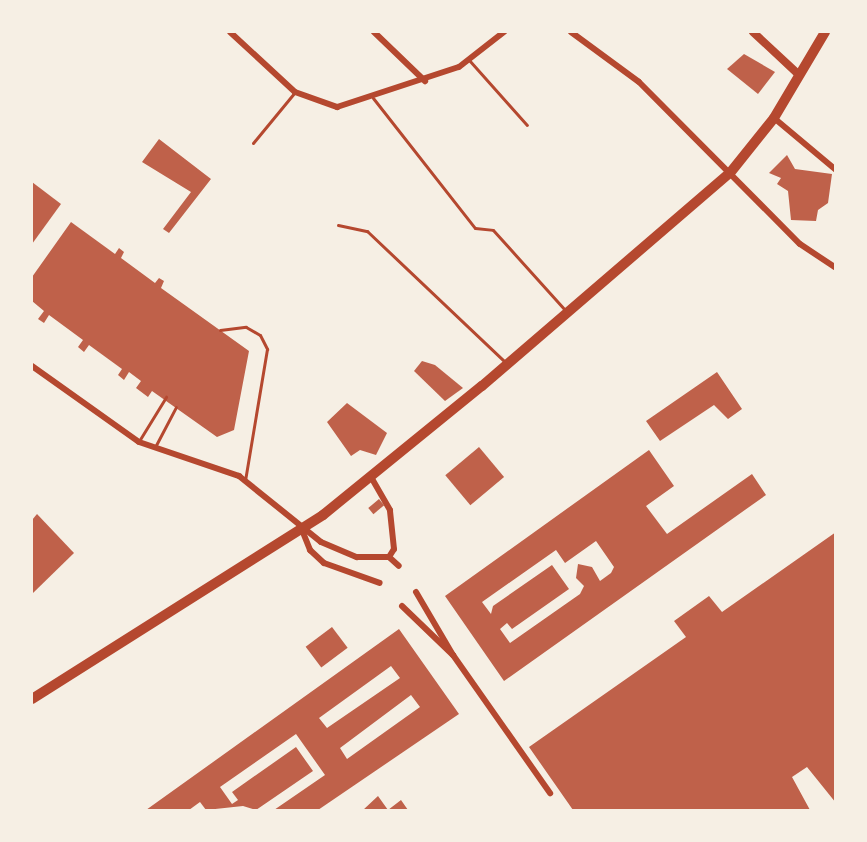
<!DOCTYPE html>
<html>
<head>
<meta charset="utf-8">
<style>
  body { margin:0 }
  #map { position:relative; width:867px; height:842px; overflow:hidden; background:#f6efe4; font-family:"DM Sans",sans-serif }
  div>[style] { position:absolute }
  .building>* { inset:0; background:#bf614a; transform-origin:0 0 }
  .service>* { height:3px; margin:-1.5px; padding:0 1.5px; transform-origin:1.5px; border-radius:1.5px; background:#b5482f }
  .minor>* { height:6px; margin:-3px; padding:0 3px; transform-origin:3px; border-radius:3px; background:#b5482f }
  .tertiary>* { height:8px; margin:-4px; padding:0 4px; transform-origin:4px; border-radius:4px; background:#b5482f }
  .primary>* { height:10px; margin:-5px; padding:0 5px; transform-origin:5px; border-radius:5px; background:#b5482f }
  span { translate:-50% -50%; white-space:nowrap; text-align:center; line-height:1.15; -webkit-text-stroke:6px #f6efe4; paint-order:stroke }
  .frame { position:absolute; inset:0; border:33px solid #f6efe4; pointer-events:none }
</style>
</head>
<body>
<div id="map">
  <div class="building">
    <div style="clip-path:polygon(744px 54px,775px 72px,758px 94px,727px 69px)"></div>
    <div style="clip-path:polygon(159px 139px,211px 179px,169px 233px,163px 229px,191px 192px,142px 162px)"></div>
    <div style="clip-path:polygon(787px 155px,795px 169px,832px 174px,828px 203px,818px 210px,816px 221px,791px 220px,788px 191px,777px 184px,781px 178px,769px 173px)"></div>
    <div style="clip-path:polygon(32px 182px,61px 204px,32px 244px)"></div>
    <div style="clip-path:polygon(71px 222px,115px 254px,119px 248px,124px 252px,121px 258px,155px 283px,159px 278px,164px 281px,161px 288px,249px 351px,234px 430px,217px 437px,152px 391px,148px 397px,136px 388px,141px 381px,129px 372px,124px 380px,118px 375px,122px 369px,89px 345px,84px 352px,78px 347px,83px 340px,49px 315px,44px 323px,38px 319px,44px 311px,32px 301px,32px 277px)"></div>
    <div style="clip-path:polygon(422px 361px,435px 365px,463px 388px,445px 401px,414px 371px)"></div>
    <div style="clip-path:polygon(717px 372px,742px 409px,728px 419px,714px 405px,660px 441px,646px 421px)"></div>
    <div style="clip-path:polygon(347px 403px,387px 433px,376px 455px,360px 450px,351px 456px,327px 422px)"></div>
    <div style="left:479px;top:447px;width:39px;height:44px;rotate:50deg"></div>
    <div style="clip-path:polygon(evenodd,649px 450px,674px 486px,646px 506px,667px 534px,752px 474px,766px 495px,504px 681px,445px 596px,649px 450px,596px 541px,614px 567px,611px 573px,600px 581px,592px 567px,578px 564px,576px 578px,584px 586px,580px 594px,510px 643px,500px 629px,507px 623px,512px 629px,569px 589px,552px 565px,493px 606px,491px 614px,482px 602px,556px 550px,565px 563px,596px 541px)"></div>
    <div style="left:379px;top:499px;width:8px;height:14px;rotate:50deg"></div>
    <div style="clip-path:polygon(37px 514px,74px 553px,32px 594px,32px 520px)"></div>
    <div style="clip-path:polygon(836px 532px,836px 803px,807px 767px,792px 777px,810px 810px,573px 810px,529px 747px,686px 637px,674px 621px,709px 596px,722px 612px)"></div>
    <div style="left:332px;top:627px;width:26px;height:33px;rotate:53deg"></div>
    <div style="clip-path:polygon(evenodd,399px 629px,459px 714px,318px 810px,274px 810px,325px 775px,296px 734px,220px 787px,232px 804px,238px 800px,232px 792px,296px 747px,313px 771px,256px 810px,243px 806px,206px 810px,200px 802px,189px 810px,146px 810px,399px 629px,391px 666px,400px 678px,327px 728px,319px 718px,391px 666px,399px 629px,411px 695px,420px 707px,347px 759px,340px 748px,411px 695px)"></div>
    <div style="clip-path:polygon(378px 796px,388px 810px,401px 800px,408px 810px,363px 810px)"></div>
  </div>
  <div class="service">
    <div style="left:469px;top:60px;width:87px;rotate:48.3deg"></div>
    <div style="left:373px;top:98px;width:165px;rotate:51.9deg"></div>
    <div style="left:475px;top:228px;width:18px;rotate:6deg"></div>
    <div style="left:493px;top:230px;width:108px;rotate:48deg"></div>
    <div style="left:253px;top:143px;width:66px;rotate:-50.5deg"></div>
    <div style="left:338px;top:225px;width:30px;rotate:12deg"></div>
    <div style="left:367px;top:231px;width:192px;rotate:43.5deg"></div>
    <div style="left:220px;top:330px;width:26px;rotate:-7deg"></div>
    <div style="left:246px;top:327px;width:16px;rotate:30deg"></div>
    <div style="left:260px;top:335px;width:16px;rotate:63deg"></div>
    <div style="left:267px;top:349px;width:133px;rotate:99.5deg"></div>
    <div style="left:139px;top:441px;width:52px;rotate:-58.5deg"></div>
    <div style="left:155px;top:447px;width:45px;rotate:-62.3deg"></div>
  </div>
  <div class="minor">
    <div style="left:230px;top:32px;width:88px;rotate:42.7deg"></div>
    <div style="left:295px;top:92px;width:45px;rotate:19.7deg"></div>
    <div style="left:337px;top:107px;width:128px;rotate:-18.2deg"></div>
    <div style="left:459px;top:67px;width:57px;rotate:-37.9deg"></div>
    <div style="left:374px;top:32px;width:71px;rotate:43.9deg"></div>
    <div style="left:571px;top:32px;width:84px;rotate:36.3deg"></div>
    <div style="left:639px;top:82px;width:228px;rotate:45.2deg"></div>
    <div style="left:800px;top:244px;width:43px;rotate:33.7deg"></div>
    <div style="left:774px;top:118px;width:81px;rotate:40deg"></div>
    <div style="left:32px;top:366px;width:131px;rotate:35.4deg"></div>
    <div style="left:139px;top:442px;width:106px;rotate:18.8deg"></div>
    <div style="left:239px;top:476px;width:105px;rotate:38.8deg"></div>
    <div style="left:321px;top:542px;width:39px;rotate:23deg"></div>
    <div style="left:357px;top:557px;width:32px"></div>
    <div style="left:389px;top:557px;width:9px;rotate:-58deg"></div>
    <div style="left:394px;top:549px;width:39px;rotate:-96deg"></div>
    <div style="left:390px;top:510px;width:38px;rotate:-120deg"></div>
    <div style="left:302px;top:530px;width:22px;rotate:68deg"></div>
    <div style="left:310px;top:550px;width:19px;rotate:43deg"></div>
    <div style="left:324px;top:563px;width:59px;rotate:19.7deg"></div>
    <div style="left:389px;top:557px;width:13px;rotate:42deg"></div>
    <div style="left:416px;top:592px;width:73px;rotate:59.6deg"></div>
    <div style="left:453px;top:655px;width:169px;rotate:54.9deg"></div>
    <div style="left:402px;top:606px;width:71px;rotate:43.9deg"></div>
  </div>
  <div class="tertiary">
    <div style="left:753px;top:32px;width:62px;rotate:43deg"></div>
  </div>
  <div class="primary">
    <div style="left:32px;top:699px;width:344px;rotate:-32.3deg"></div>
    <div style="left:323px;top:515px;width:205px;rotate:-39.1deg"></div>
    <div style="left:482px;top:386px;width:327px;rotate:-40.7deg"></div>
    <div style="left:730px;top:173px;width:70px;rotate:-51.3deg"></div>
    <div style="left:774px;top:118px;width:100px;rotate:-59.3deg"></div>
  </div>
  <div class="frame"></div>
</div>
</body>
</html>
